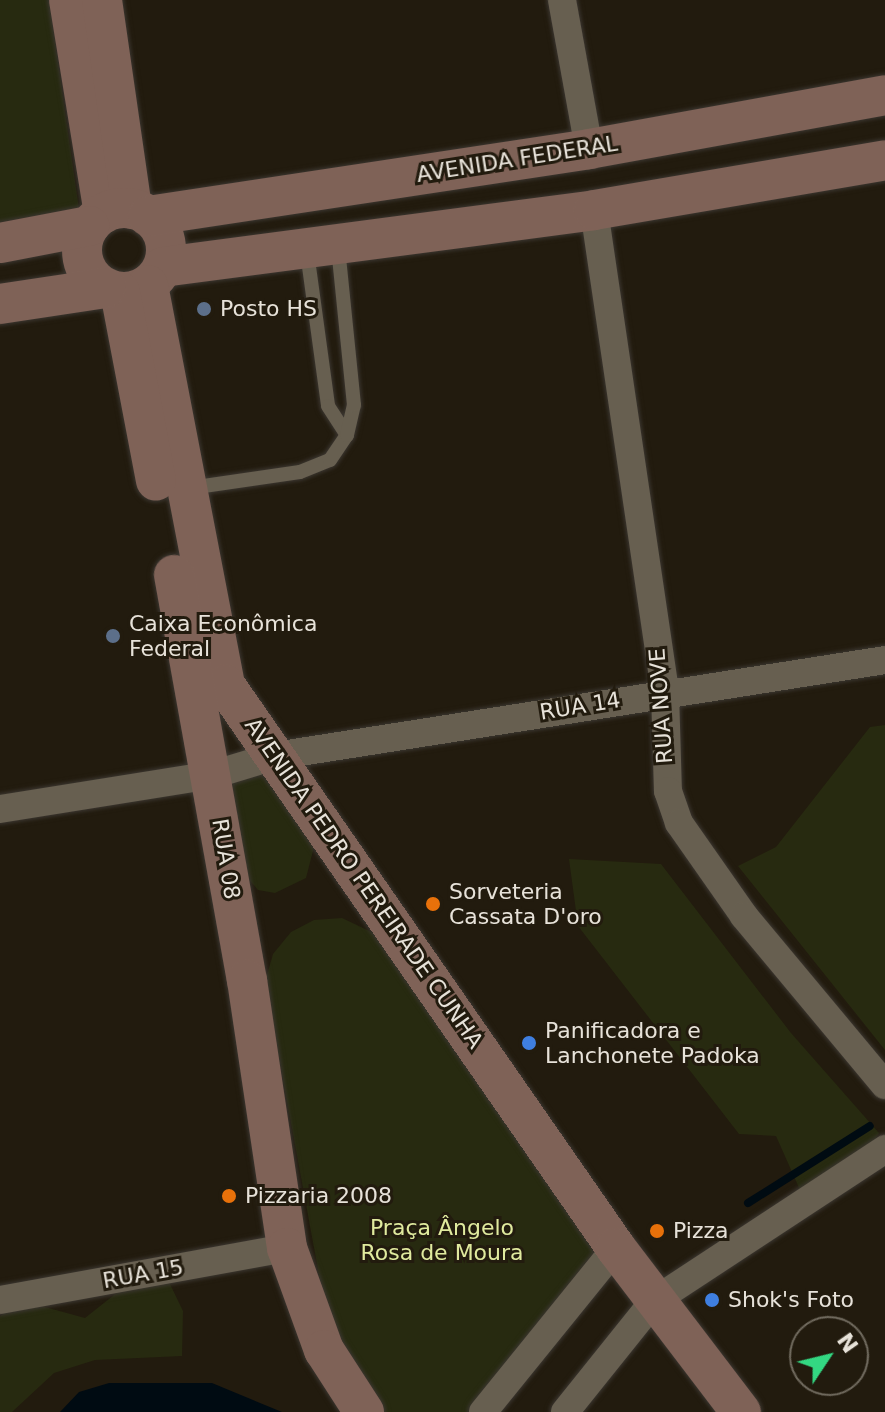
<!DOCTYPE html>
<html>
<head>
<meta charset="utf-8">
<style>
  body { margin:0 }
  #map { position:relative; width:885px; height:1412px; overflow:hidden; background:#221b0e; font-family:"DejaVu Sans",sans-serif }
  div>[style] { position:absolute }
  .green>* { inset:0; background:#272a10 }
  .water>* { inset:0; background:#000b12 }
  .stream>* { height:8px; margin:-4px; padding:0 4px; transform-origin:4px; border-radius:4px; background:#000b12 }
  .roads { filter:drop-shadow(0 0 2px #3b3630) drop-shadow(0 0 2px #3b3630) }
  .lane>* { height:14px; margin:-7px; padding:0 7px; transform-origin:7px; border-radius:7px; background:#675f50 }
  .street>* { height:28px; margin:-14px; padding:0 14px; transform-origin:14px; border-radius:14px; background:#675f50 }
  .secondary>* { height:40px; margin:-20px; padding:0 20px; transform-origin:20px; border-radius:20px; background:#7f6257 }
  .secondary>.ring { margin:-20px; padding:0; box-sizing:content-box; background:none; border:40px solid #7f6257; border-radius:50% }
  .dots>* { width:22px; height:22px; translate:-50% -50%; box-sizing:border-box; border:4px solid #221b0e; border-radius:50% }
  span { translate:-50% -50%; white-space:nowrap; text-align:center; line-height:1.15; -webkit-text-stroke:6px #221b0e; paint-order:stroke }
  .street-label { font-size:22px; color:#e7e2d9 }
  .poi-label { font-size:22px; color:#e7e2d9 }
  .left { translate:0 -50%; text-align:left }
  .park-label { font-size:22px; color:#e0ea9e }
  .north { position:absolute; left:789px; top:1316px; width:80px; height:80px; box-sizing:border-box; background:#221b0e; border:2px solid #716b5f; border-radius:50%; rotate:55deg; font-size:22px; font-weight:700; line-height:32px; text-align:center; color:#e7e2d9 }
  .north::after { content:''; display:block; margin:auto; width:28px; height:36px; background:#33d882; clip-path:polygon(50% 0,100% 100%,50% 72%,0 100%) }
</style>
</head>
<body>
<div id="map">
  <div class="green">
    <div style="clip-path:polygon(0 0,49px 0,79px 209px,0 222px)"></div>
    <div style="clip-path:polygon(885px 725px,885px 1050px,738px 866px,776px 847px,870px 727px)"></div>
    <div style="clip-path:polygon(265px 771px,315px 843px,306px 878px,275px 893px,258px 890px,242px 872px,227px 785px)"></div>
    <div style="clip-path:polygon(569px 859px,661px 864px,791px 1033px,879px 1133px,871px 1147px,800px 1190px,776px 1136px,739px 1134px,578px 926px)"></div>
    <div style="clip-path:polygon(342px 918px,386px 939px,601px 1243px,469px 1412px,382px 1412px,327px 1318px,265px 982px,273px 954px,291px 932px,314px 920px)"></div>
    <div style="clip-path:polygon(146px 1284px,170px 1284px,183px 1311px,182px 1356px,95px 1360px,54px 1373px,12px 1412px,0 1412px,0 1316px,23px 1301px,85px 1318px,119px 1291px)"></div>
  </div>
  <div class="water">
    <div style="clip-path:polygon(109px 1383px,212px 1383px,282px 1412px,60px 1412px,79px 1392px)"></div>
  </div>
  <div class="stream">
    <div style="left:748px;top:1203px;width:144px;rotate:-32.3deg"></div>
  </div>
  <div class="roads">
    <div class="lane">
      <div style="left:307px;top:252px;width:155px;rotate:82.2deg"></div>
      <div style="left:328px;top:406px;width:35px;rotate:57deg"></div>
      <div style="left:190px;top:488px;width:111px;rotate:-8.3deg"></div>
      <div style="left:300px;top:472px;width:32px;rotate:-22deg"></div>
      <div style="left:330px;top:460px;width:30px;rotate:-56deg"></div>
      <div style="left:347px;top:435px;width:31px;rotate:-77deg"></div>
      <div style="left:354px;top:405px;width:159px;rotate:-95.8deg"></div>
    </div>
    <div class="street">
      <div style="left:562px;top:0;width:151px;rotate:79.7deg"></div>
      <div style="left:594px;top:210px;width:487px;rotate:81.6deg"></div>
      <div style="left:665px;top:692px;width:99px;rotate:88.3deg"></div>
      <div style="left:668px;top:791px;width:34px;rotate:71deg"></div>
      <div style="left:679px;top:823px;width:113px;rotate:55deg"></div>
      <div style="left:744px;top:916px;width:220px;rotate:50.2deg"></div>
      <div style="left:0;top:809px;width:215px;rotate:-9.1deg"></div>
      <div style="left:212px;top:775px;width:66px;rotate:-16.8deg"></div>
      <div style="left:275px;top:756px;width:618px;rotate:-8.94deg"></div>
      <div style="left:0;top:1300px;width:292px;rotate:-10.3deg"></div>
      <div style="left:483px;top:1412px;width:211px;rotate:-51deg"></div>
      <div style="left:565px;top:1412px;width:142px;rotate:-51.3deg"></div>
      <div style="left:654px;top:1301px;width:277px;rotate:-33.3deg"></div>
    </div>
    <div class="secondary">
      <div style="left:69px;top:0;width:216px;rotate:80.7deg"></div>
      <div style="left:102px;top:0;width:211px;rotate:81.8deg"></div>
      <div class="ring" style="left:82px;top:208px;width:44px;height:44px"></div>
      <div style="left:148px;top:216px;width:446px;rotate:-8.6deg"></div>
      <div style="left:589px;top:149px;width:301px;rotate:-10.3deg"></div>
      <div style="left:0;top:243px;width:91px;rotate:-10.8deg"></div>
      <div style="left:163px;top:267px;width:435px;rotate:-7.5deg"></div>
      <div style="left:594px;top:210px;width:295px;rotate:-9.7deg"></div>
      <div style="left:148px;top:285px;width:407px;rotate:79.1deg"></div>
      <div style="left:225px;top:685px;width:685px;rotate:55.22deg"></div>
      <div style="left:616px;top:1248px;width:206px;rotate:52.7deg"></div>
      <div style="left:120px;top:292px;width:192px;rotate:79.2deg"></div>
      <div style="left:0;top:304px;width:107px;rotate:-8.6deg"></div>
      <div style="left:174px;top:575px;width:412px;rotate:79.8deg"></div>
      <div style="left:247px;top:980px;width:271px;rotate:81.5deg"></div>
      <div style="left:287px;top:1248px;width:109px;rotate:70.1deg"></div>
      <div style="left:324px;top:1350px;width:74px;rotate:57.2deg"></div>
    </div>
  </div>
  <div class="dots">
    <div style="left:204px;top:309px;background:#5c6f8a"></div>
    <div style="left:113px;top:636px;background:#5c6f8a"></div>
    <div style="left:433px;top:904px;background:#e8710a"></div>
    <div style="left:529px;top:1043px;background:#3f7fe0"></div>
    <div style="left:229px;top:1196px;background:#e8710a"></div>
    <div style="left:657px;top:1231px;background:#e8710a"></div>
    <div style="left:712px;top:1300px;background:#3f7fe0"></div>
  </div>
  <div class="street-label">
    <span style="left:517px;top:159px;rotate:-9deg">AVENIDA FEDERAL</span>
    <span style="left:580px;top:706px;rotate:-9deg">RUA 14</span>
    <span style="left:661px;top:706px;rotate:-94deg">RUA NOVE</span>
    <span style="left:226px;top:859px;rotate:81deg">RUA 08</span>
    <span style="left:364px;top:883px;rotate:55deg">AVENIDA PEDRO PEREIRADE CUNHA</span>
    <span style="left:143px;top:1274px;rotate:-10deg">RUA 15</span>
  </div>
  <div class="poi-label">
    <span class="left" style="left:220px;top:309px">Posto HS</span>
    <span class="left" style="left:129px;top:636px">Caixa Econômica<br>Federal</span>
    <span class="left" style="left:449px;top:904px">Sorveteria<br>Cassata D'oro</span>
    <span class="left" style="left:545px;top:1043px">Panificadora e<br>Lanchonete Padoka</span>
    <span class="left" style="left:245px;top:1196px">Pizzaria 2008</span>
    <span class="left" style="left:673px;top:1231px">Pizza</span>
    <span class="left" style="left:728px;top:1300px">Shok's Foto</span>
  </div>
  <div class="park-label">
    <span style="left:442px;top:1240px">Praça Ângelo<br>Rosa de Moura</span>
  </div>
  <div class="north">N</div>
</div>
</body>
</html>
